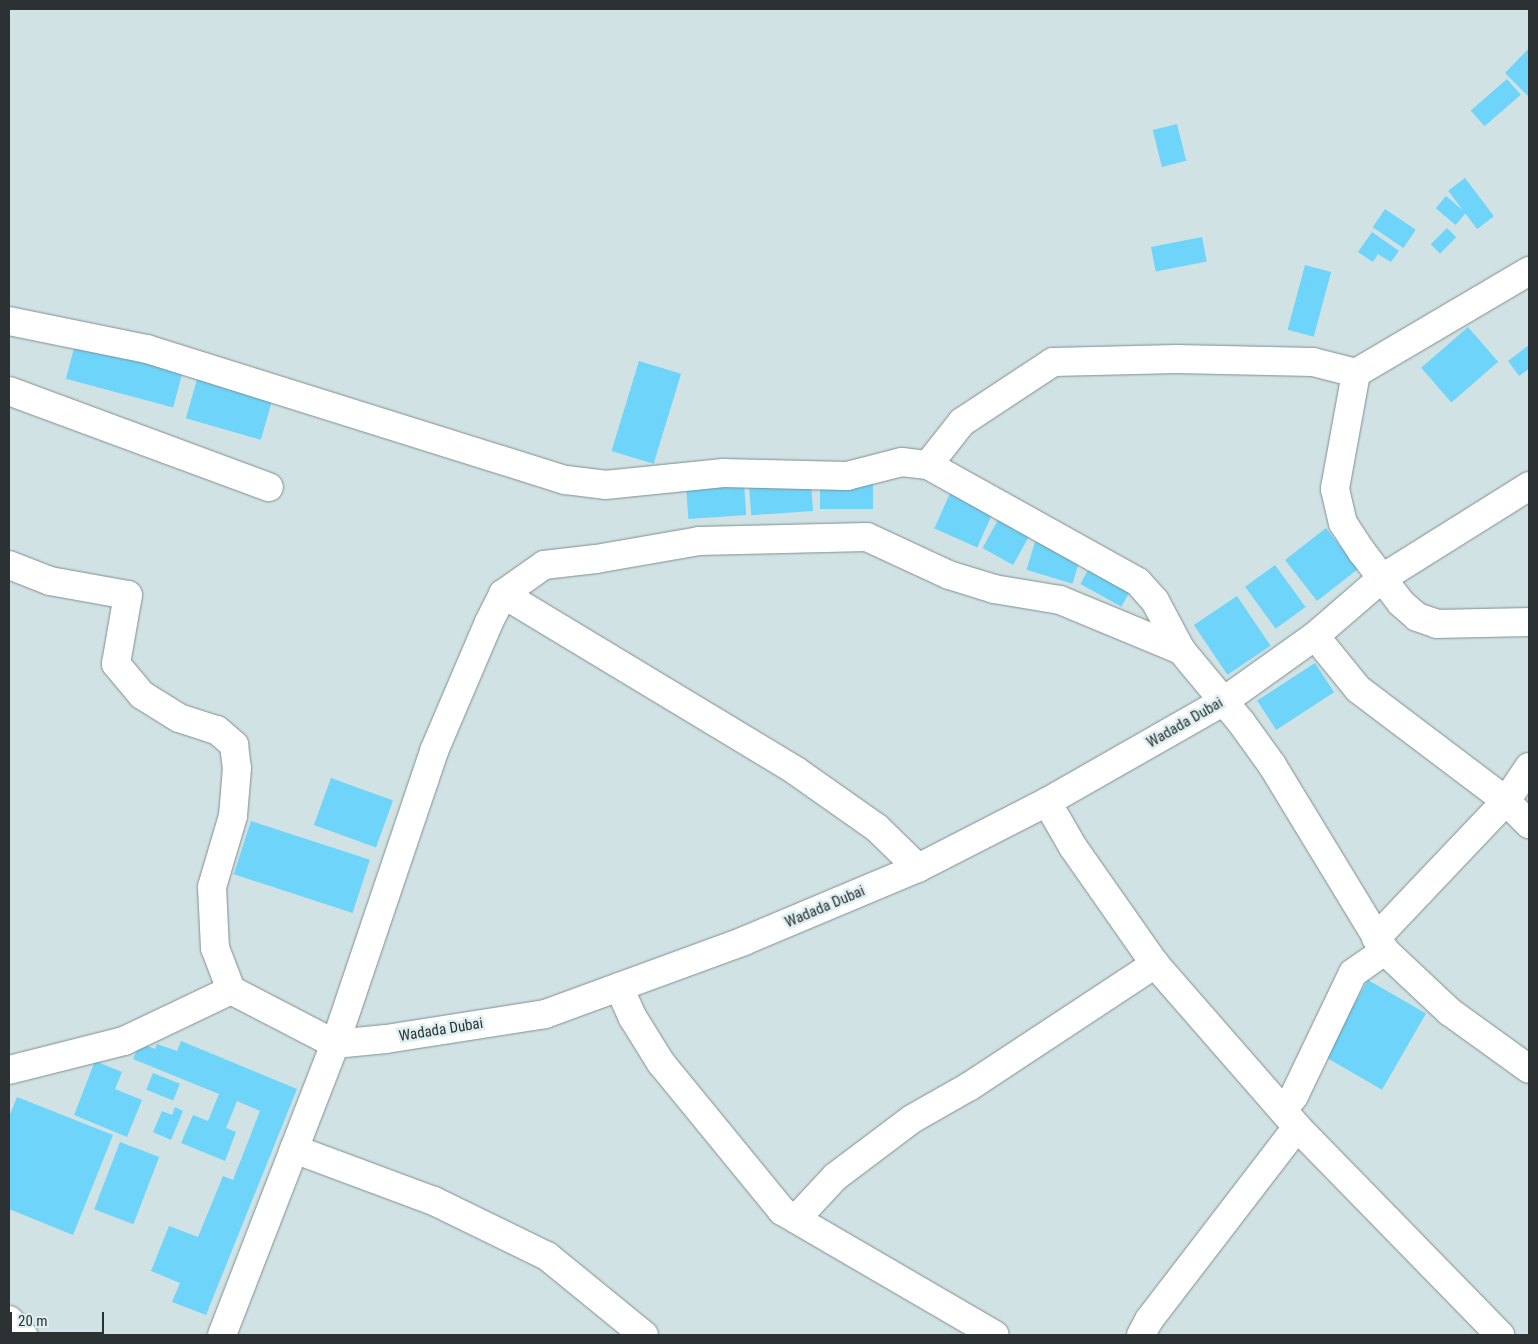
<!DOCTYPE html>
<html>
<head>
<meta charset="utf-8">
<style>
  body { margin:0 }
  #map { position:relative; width:1538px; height:1344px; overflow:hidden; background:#d1e2e4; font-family:"Roboto Condensed",sans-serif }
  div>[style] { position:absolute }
  .building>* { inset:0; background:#6ed4f9; transform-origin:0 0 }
  .roads { filter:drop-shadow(0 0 1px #7f8f91) drop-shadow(0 0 1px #7f8f91) }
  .minor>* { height:28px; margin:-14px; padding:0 14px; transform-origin:14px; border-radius:14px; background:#fff }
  span { translate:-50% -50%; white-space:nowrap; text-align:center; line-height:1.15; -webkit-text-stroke:5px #deeff1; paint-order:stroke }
  .street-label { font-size:15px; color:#2c3233 }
  .frame { position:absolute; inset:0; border:10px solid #2c3233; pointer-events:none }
  .scale { position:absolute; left:10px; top:1312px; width:94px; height:22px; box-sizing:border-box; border:2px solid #2c3233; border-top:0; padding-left:6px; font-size:15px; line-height:18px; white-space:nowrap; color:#2c3233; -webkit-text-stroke:4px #deeff1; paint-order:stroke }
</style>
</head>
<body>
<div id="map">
  <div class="building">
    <div style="clip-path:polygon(1529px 48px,1529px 97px,1505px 73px)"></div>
    <div style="left:1507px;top:79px;width:21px;height:48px;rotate:49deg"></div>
    <div style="left:1177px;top:124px;width:38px;height:25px;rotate:76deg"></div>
    <div style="left:1465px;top:178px;width:48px;height:21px;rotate:53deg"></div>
    <div style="left:1446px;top:196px;width:26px;height:16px;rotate:40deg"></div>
    <div style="left:1385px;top:209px;width:37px;height:22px;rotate:34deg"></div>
    <div style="left:1447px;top:228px;width:13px;height:23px;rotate:45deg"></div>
    <div style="clip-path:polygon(1372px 232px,1399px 251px,1391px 262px,1378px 254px,1373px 262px,1358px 252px)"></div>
    <div style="left:1202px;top:237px;width:25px;height:52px;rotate:79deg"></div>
    <div style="left:1305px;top:265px;width:27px;height:67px;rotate:15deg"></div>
    <div style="left:1468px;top:327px;width:46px;height:62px;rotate:49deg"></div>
    <div style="left:76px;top:341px;width:111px;height:39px;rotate:15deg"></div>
    <div style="clip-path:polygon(1529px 345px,1529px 369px,1519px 376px,1508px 361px)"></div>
    <div style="left:639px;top:361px;width:44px;height:94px;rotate:17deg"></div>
    <div style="left:198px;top:376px;width:78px;height:44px;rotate:16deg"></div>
    <div style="left:811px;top:482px;width:29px;height:62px;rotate:86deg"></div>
    <div style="left:744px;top:483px;width:32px;height:58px;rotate:86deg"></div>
    <div style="left:873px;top:483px;width:26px;height:53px;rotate:90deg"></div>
    <div style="left:951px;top:491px;width:47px;height:41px;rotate:24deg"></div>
    <div style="left:998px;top:520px;width:35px;height:32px;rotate:29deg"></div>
    <div style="left:1326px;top:528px;width:52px;height:52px;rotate:52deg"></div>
    <div style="left:1035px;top:542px;width:48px;height:29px;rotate:17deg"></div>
    <div style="left:1092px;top:563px;width:47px;height:24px;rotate:29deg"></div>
    <div style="left:1275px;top:565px;width:52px;height:37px;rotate:54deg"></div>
    <div style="left:1237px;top:596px;width:60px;height:52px;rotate:56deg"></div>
    <div style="left:1315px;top:663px;width:35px;height:69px;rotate:57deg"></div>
    <div style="left:331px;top:778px;width:66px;height:50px;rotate:20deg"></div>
    <div style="left:251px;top:821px;width:125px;height:56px;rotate:18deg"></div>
    <div style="left:1368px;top:980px;width:67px;height:88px;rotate:30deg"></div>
    <div style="clip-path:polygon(181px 1041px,297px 1089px,206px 1315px,172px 1302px,180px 1283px,151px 1271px,169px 1226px,198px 1237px,223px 1176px,233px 1180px,260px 1111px,237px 1101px,226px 1128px,236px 1132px,225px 1161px,181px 1143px,193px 1115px,208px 1121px,219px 1094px,133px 1059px,140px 1043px,155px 1049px,157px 1044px,177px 1051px)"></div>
    <div style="clip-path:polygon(95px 1061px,122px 1072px,115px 1089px,142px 1100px,127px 1137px,74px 1115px)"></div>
    <div style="left:153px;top:1073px;width:29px;height:18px;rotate:22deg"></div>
    <div style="clip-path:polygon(17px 1097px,113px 1135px,73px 1235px,9px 1209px,9px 1117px)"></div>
    <div style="clip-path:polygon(175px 1107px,183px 1111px,171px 1140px,153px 1132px,162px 1111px,172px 1115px)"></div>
    <div style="left:120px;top:1142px;width:42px;height:72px;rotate:21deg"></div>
  </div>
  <div class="roads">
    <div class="minor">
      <div style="left:9px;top:321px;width:141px;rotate:11.5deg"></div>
      <div style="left:147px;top:349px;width:439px;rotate:17.4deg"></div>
      <div style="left:566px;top:480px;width:39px;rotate:7deg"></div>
      <div style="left:605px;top:485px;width:119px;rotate:-5.8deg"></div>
      <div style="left:723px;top:473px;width:124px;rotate:1.4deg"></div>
      <div style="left:847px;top:476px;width:57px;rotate:-14.3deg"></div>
      <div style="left:902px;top:462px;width:26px;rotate:7deg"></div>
      <div style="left:928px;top:465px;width:240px;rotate:29.1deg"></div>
      <div style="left:1138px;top:582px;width:25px;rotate:48deg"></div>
      <div style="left:1155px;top:601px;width:55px;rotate:62deg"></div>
      <div style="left:1181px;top:650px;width:94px;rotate:50.2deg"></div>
      <div style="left:1241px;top:722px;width:53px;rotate:54.2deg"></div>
      <div style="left:1272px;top:765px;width:218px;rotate:58.7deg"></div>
      <div style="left:1385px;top:951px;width:89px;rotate:43.2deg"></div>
      <div style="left:1450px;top:1012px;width:97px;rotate:35.8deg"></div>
      <div style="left:1356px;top:373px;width:118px;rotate:100.3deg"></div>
      <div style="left:1335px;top:489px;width:35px;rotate:77deg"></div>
      <div style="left:1343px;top:523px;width:35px;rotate:57deg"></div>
      <div style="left:1362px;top:552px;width:64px;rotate:52.6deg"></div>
      <div style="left:1401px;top:603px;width:21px;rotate:41deg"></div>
      <div style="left:1417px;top:617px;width:21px;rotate:19deg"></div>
      <div style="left:1437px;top:624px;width:92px;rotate:-1.2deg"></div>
      <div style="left:9px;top:391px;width:277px;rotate:20.3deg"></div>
      <div style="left:928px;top:465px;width:55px;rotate:-51.7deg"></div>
      <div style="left:962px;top:422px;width:109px;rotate:-33.4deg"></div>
      <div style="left:1053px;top:362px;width:124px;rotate:-1.4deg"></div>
      <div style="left:1177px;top:359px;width:136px;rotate:1.3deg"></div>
      <div style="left:1313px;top:362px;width:44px;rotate:14.3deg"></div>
      <div style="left:1356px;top:373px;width:201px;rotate:-30.5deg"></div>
      <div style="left:9px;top:565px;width:44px;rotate:21.3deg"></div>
      <div style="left:50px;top:581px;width:79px;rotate:10.2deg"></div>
      <div style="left:128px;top:595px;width:70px;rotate:99.9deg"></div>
      <div style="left:116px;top:664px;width:40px;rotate:50deg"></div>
      <div style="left:142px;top:695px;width:44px;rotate:31.9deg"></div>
      <div style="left:179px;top:718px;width:40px;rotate:18deg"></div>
      <div style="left:217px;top:730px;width:23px;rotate:41deg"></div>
      <div style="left:234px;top:745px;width:23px;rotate:83deg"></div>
      <div style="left:237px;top:768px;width:48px;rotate:94.8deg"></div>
      <div style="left:233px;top:816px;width:74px;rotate:106.5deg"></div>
      <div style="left:212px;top:887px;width:61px;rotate:87.2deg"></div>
      <div style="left:215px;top:948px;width:45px;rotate:69.1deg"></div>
      <div style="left:503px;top:594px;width:342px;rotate:31.1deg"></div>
      <div style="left:796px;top:771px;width:99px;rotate:35.1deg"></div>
      <div style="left:877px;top:828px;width:57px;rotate:44.3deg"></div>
      <div style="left:1315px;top:636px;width:68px;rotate:50.9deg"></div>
      <div style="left:1358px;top:689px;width:186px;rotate:37.1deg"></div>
      <div style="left:1506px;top:801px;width:33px;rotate:45deg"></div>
      <div style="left:1047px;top:802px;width:52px;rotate:60deg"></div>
      <div style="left:1073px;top:847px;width:143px;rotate:55deg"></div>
      <div style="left:1155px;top:964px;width:216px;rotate:48.9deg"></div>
      <div style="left:1297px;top:1127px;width:291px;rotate:45.7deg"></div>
      <div style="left:1376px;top:938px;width:189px;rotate:-46.5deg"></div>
      <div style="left:1506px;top:801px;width:41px;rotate:-55.9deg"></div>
      <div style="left:619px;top:987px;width:34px;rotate:66deg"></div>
      <div style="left:633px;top:1018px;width:53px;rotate:58.1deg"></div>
      <div style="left:661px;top:1063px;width:191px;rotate:50.7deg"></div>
      <div style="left:782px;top:1211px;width:246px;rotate:30.2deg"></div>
      <div style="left:9px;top:1070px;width:119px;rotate:-14.2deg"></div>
      <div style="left:124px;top:1041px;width:119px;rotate:-25.5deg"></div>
      <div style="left:231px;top:990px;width:117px;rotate:27.4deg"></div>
      <div style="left:335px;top:1044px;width:309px;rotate:-71.3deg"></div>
      <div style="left:434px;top:751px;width:140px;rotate:-66.9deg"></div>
      <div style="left:489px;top:622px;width:31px;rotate:-63deg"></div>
      <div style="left:503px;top:594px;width:50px;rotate:-35.3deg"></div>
      <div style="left:544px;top:565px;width:52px;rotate:-6.6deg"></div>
      <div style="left:596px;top:559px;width:105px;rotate:-9.9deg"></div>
      <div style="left:699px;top:541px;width:168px;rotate:-1.4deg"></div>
      <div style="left:867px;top:537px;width:90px;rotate:24.9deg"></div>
      <div style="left:949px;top:575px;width:47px;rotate:17.3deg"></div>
      <div style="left:994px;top:589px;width:67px;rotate:9.5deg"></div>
      <div style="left:1060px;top:600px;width:131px;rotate:22.5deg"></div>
      <div style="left:1283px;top:1110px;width:18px;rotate:-52deg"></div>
      <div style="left:1294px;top:1096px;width:136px;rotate:-64.4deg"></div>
      <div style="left:1353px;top:973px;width:39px;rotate:-35deg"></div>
      <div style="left:294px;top:1149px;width:149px;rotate:20.4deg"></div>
      <div style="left:434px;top:1201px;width:126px;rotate:26deg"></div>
      <div style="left:547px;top:1256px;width:125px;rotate:39.2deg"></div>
      <div style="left:796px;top:1219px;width:57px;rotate:-47.1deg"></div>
      <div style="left:835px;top:1177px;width:96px;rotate:-37deg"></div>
      <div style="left:912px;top:1119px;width:67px;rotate:-29.6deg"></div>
      <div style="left:970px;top:1086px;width:222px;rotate:-33.4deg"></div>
      <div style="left:9px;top:1320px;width:21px;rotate:47deg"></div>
      <div style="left:222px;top:1335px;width:312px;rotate:-68.8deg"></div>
      <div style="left:335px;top:1044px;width:51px;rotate:-5.6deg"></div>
      <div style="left:386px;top:1039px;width:161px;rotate:-8.9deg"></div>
      <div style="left:545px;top:1014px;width:212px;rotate:-20.1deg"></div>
      <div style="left:744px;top:941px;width:189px;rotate:-22.8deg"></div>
      <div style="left:918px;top:868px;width:145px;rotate:-27.1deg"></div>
      <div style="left:1047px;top:802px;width:204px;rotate:-29.7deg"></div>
      <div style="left:1224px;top:701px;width:112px;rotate:-35.5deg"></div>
      <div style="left:1315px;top:636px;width:87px;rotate:-40.8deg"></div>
      <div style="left:1381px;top:579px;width:175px;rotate:-32.1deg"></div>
      <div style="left:1141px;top:1335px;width:17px;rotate:-62deg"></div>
      <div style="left:1149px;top:1320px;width:243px;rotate:-52.5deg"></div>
    </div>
  </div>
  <div class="street-label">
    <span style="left:1185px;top:723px;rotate:-30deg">Wadada Dubai</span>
    <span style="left:825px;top:907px;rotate:-23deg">Wadada Dubai</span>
    <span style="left:441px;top:1030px;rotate:-9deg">Wadada Dubai</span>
  </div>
  <div class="frame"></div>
  <div class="scale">20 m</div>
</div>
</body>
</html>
